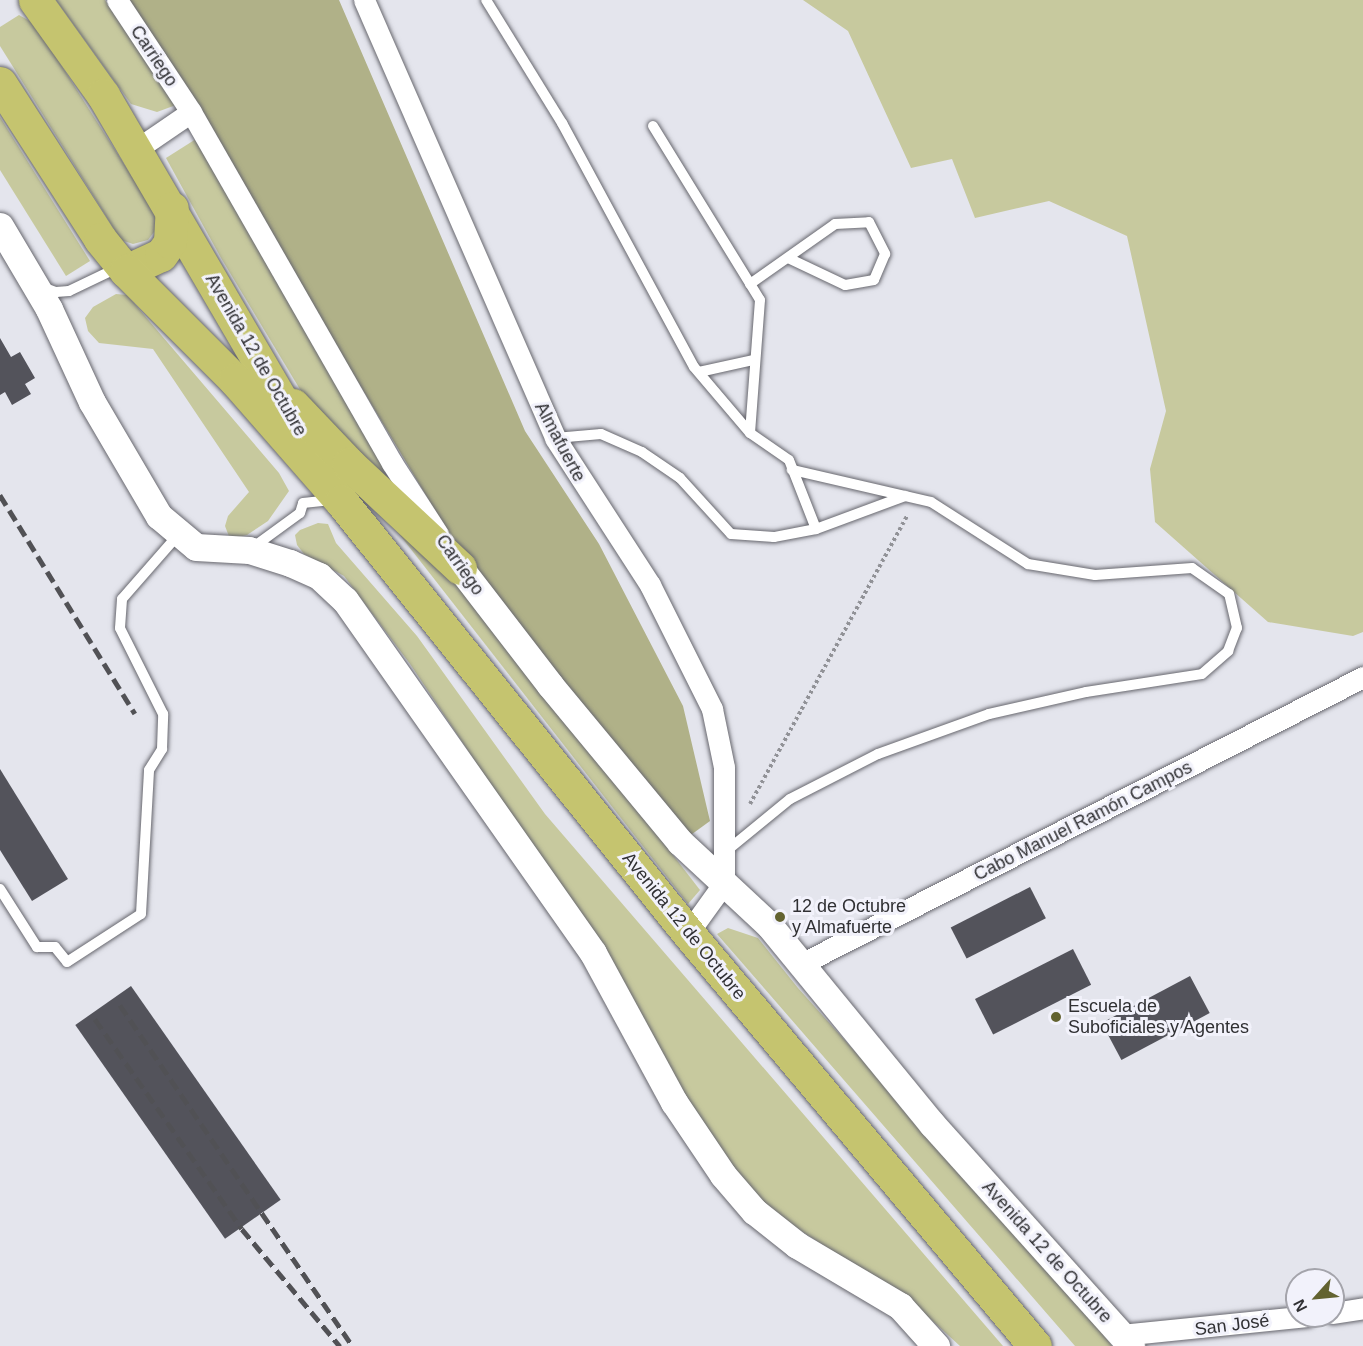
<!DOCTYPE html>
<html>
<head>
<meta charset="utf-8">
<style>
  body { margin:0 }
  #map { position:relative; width:1363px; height:1346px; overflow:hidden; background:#e4e5ed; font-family:Arial,sans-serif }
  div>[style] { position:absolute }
  .green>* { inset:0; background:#c7c99e }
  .forest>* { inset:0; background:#b0b188 }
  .building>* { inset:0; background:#53535b; transform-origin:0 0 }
  .path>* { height:4px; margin-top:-2px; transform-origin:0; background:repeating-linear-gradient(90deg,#919297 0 3px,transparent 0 6px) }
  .roads { filter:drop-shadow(0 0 2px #67676e) drop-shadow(0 0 2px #67676e) }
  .service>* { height:10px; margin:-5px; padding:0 5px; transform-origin:5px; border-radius:5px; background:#fff }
  .minor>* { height:21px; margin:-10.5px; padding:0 10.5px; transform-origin:10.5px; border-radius:10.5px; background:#fff }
  .tertiary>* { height:27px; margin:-13.5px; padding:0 13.5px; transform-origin:13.5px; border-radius:13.5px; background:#fff }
  .primary>* { height:33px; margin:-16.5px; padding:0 16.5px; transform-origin:16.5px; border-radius:16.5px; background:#c5c46f }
  .rail>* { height:4.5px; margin-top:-2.25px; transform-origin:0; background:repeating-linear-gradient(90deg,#515155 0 12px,transparent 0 18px) }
  .dots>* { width:16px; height:16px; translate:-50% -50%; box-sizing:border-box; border:3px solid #f2f2fb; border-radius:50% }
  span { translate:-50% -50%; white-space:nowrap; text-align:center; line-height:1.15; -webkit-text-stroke:6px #f2f2fb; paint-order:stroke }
  .street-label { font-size:18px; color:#303033 }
  .poi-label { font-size:18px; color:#303033 }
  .left { translate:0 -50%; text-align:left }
  .north { position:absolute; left:1285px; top:1268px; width:60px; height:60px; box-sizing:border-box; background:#f2f2fb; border:2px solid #a4a4ab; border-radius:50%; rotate:243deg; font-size:16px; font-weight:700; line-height:24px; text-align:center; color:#303033 }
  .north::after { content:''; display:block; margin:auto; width:21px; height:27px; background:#636330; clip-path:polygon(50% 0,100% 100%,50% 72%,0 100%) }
</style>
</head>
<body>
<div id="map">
  <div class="green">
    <div style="clip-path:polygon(56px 0,105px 0,176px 105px,157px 112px,131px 104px)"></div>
    <div style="clip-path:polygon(803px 0,1363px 0,1363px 632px,1353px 636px,1268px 622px,1155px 522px,1150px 469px,1166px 411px,1127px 236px,1049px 201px,975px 218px,952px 159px,911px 168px,848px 31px)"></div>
    <div style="clip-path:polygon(19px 15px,35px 24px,155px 213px,157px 228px,148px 240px,133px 244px,121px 240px,0 46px,0 27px)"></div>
    <div style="clip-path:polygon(0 117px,90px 261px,66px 276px,0 170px)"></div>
    <div style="clip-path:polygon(196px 139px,417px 518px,313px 411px,221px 258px,166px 158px)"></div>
    <div style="clip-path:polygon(116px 294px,127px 295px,279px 473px,289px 491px,268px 521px,247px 535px,230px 539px,225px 526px,228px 516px,249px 492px,153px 349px,99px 343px,88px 331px,85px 318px,93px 307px)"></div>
    <div style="clip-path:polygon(318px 523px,328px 524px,336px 543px,417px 636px,545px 814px,1003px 1346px,960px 1346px,914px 1304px,775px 1214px,739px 1183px,692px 1118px,550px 873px,410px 664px,344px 576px,304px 554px,297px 545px,295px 535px,300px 530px)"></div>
    <div style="clip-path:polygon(392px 525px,458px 577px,700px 890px,688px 904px)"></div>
    <div style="clip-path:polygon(728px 928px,758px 938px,798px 988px,1073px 1295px,1112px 1346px,1075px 1346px,717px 934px)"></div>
  </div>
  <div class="forest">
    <div style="clip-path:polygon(129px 0,339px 0,525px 431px,599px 544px,683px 706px,710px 821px,688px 837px,460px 552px)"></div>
  </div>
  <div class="building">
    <div style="clip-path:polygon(0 338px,11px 357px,20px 352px,35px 378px,25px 384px,31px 394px,12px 405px,5px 392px,0 395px)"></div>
    <div style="clip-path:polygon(0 769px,68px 879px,32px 901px,0 850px)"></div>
    <div style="left:1030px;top:887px;width:35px;height:89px;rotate:63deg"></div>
    <div style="left:1073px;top:949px;width:40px;height:110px;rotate:63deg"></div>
    <div style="left:1190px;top:976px;width:42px;height:100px;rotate:62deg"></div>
    <div style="left:131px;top:986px;width:261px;height:68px;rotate:55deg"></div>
  </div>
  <div class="path">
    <div style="left:750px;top:804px;width:328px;rotate:-61.4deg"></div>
  </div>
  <div class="roads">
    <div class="service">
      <div style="left:486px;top:0;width:145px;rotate:58.3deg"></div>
      <div style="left:562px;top:123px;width:277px;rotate:61.6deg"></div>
      <div style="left:694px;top:367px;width:87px;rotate:49.7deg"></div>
      <div style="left:750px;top:433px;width:47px;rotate:34.7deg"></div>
      <div style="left:789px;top:460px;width:74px;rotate:68.6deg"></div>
      <div style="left:816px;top:529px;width:43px;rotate:169.2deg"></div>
      <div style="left:774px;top:537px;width:43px;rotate:-176deg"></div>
      <div style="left:731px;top:534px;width:76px;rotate:-132.3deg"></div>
      <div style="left:680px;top:478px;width:46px;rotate:-145.6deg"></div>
      <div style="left:642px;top:452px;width:45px;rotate:-156.3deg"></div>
      <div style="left:601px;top:434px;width:46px;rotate:175deg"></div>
      <div style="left:653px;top:126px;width:204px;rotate:58.4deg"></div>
      <div style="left:760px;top:300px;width:133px;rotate:94.3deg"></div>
      <div style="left:750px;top:284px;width:104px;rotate:-35.2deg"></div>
      <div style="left:835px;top:224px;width:34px;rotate:-3deg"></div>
      <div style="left:869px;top:222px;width:36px;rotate:63deg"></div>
      <div style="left:885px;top:254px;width:28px;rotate:113deg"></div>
      <div style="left:874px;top:280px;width:29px;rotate:170deg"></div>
      <div style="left:845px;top:285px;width:63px;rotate:-154.7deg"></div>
      <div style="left:42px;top:287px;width:15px;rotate:20deg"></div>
      <div style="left:56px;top:292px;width:13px;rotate:-4deg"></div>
      <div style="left:69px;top:291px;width:55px;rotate:-25.6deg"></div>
      <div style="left:699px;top:372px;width:55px;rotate:-12.5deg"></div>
      <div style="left:816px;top:529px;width:95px;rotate:-20.3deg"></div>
      <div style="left:252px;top:548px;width:59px;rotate:-36.1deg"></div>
      <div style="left:300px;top:513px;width:10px;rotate:-73deg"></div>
      <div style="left:303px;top:503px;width:31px;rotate:-6deg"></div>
      <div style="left:724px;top:853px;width:85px;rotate:-39.3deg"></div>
      <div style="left:790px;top:799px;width:99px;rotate:-27.1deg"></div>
      <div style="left:878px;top:754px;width:118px;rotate:-19.8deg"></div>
      <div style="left:989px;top:714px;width:99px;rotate:-12.8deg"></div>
      <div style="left:1086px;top:692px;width:117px;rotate:-8.8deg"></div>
      <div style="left:1202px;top:674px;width:35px;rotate:-41deg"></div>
      <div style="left:1228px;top:651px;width:25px;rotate:-69deg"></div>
      <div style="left:1237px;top:628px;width:35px;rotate:-103deg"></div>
      <div style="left:1229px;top:594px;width:45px;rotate:-144.9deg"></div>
      <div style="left:1192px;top:568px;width:97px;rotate:175.9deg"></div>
      <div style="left:1095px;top:575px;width:68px;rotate:-170.7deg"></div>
      <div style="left:1028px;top:564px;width:115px;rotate:-147.4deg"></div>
      <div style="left:931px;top:502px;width:143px;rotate:-167deg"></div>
      <div style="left:0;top:889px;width:69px;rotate:57.5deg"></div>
      <div style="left:37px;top:947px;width:18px"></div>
      <div style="left:55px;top:947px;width:19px;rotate:51deg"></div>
      <div style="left:67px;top:962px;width:88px;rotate:-33deg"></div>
      <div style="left:141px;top:914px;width:144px;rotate:-86.8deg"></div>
      <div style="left:149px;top:770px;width:25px;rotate:-58deg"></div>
      <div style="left:162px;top:749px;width:35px;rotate:-88deg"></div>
      <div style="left:163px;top:714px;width:96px;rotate:-116.6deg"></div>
      <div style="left:120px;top:628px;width:29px;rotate:-86deg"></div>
      <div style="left:122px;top:599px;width:86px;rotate:-48.8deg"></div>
    </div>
    <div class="minor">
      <div style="left:117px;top:0;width:134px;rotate:56.5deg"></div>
      <div style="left:191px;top:112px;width:404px;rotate:60.2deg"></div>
      <div style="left:392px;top:463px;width:85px;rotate:57.1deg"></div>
      <div style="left:364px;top:0;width:478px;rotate:66.4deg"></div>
      <div style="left:555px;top:438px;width:175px;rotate:57.1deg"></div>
      <div style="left:650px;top:585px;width:139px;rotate:63.4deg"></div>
      <div style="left:712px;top:709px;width:59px;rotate:78.3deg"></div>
      <div style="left:724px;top:767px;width:116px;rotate:90deg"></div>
      <div style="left:724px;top:883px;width:62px;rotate:125.8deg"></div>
      <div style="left:137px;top:149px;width:65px;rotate:-34.4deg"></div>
      <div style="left:803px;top:963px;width:629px;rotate:-27.05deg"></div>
      <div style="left:1333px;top:1313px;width:30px;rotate:-9deg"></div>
      <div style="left:1121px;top:1335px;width:187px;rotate:-5.8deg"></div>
    </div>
    <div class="tertiary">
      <div style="left:0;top:226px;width:96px;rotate:59.4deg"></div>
      <div style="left:49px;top:309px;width:102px;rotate:65.2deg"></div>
      <div style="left:92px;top:402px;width:132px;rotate:59.6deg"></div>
      <div style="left:159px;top:516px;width:48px;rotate:40deg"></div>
      <div style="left:196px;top:547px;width:53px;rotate:3.2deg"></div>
      <div style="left:249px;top:550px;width:43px;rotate:17.6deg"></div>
      <div style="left:290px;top:563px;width:32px;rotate:24deg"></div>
      <div style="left:319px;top:576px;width:35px;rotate:43deg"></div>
      <div style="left:345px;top:600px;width:431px;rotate:54.9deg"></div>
      <div style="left:593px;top:953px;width:170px;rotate:61.5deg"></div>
      <div style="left:674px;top:1102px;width:88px;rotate:56.1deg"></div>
      <div style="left:723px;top:1175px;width:48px;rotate:49.3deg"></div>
      <div style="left:754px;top:1211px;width:55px;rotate:38.3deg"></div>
      <div style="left:797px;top:1245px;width:120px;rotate:30.6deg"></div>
      <div style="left:900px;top:1306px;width:54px;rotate:48deg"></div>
      <div style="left:460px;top:568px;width:148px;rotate:52.4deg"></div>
      <div style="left:550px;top:685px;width:204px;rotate:50.4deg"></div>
      <div style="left:680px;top:842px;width:122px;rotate:43deg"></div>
      <div style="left:769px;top:925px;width:257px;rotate:50.7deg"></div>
      <div style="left:932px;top:1124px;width:298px;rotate:48.1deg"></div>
    </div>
    <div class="primary">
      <div style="left:35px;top:0;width:117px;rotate:54.4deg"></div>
      <div style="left:103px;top:95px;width:390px;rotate:59.7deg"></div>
      <div style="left:0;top:83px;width:185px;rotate:57.3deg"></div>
      <div style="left:100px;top:239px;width:41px;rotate:50.9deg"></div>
      <div style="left:126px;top:271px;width:38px;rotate:-25deg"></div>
      <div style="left:161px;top:255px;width:16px;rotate:-55deg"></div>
      <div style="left:170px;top:242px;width:34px;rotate:-87deg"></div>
      <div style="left:126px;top:271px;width:154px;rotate:45deg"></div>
      <div style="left:235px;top:380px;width:161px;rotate:48.8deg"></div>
      <div style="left:341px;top:501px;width:554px;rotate:51.23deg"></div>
      <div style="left:688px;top:933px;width:539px;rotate:49.96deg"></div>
      <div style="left:293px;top:405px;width:81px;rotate:46.5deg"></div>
      <div style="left:349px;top:464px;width:152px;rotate:43.1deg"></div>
    </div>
  </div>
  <div class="rail">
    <div style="left:0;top:495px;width:257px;rotate:58.3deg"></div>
    <div style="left:120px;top:1005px;width:413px;rotate:55.7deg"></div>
    <div style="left:95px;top:1019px;width:256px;rotate:55deg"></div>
    <div style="left:242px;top:1229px;width:153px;rotate:50.1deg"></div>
  </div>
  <div class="dots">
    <div style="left:780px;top:917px;background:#636330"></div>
    <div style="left:1056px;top:1017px;background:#636330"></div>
  </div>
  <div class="street-label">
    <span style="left:154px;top:56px;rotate:56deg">Carriego</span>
    <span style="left:256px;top:355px;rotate:60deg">Avenida 12 de Octubre</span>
    <span style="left:560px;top:442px;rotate:62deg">Almafuerte</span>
    <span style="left:460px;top:565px;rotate:55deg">Carriego</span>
    <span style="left:1083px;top:821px;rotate:-27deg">Cabo Manuel Ramón Campos</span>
    <span style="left:684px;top:926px;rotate:51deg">Avenida 12 de Octubre</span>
    <span style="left:1047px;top:1252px;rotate:48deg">Avenida 12 de Octubre</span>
    <span style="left:1232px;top:1325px;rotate:-7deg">San José</span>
  </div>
  <div class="poi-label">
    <span class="left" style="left:792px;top:917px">12 de Octubre<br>y Almafuerte</span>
    <span class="left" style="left:1068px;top:1017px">Escuela de<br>Suboficiales y Agentes</span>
  </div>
  <div class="north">N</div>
</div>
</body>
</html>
